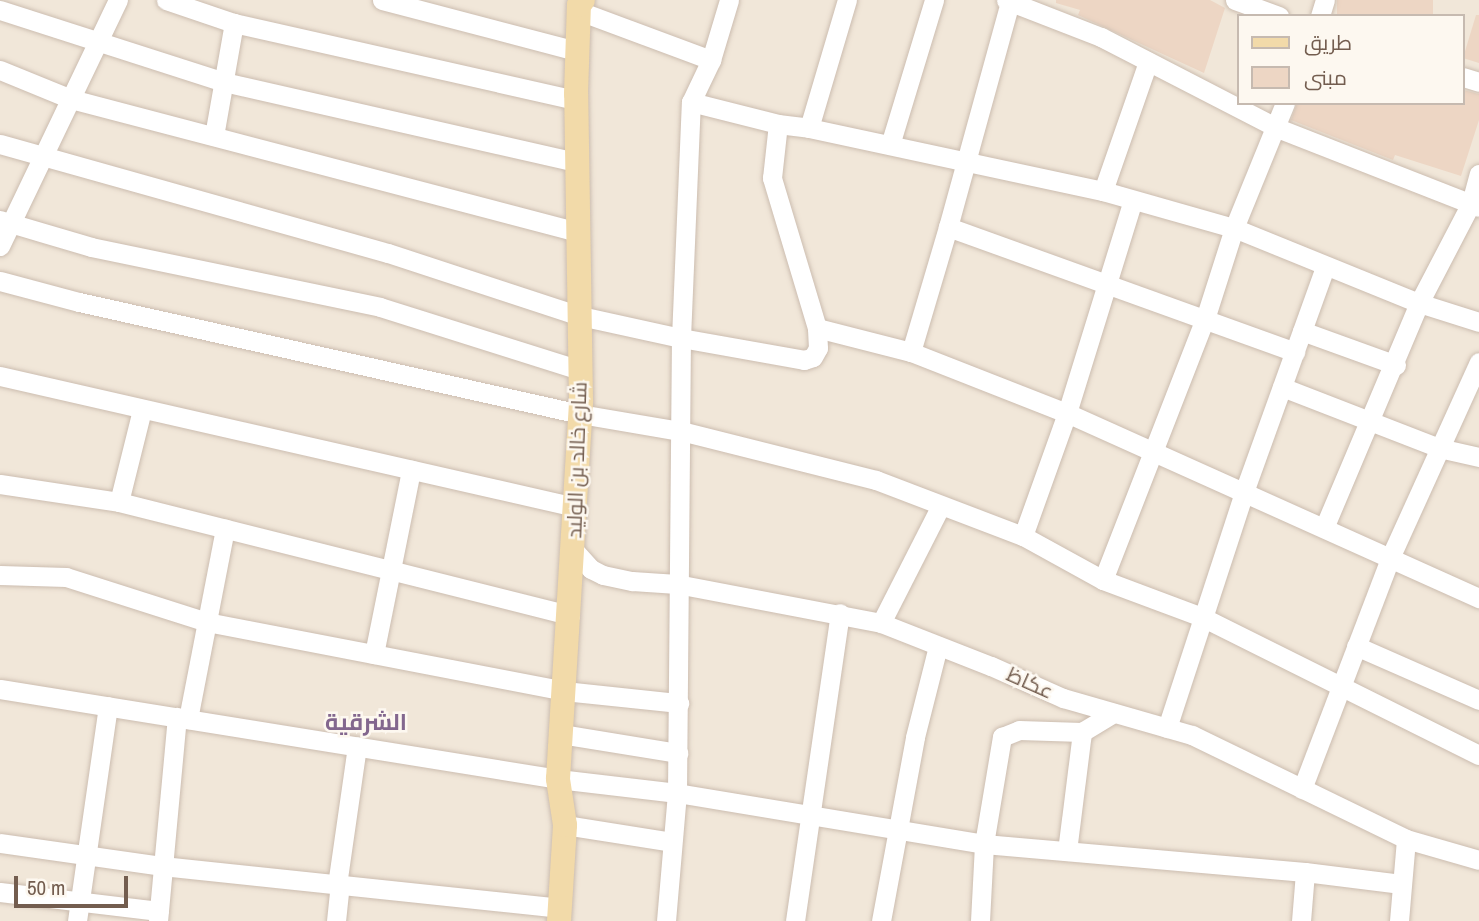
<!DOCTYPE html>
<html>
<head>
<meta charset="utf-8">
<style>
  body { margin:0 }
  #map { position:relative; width:1479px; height:921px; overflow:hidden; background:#faf5ea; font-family:"Archivo Narrow",Cairo,sans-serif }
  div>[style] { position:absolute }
  .residential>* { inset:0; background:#f1e7d9 }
  .building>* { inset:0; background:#edd6c4; transform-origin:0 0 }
  .roads { filter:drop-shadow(0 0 2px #ccbdb0) drop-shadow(0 0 2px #ccbdb0) }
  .minor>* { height:19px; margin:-9.5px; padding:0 9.5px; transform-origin:9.5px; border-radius:9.5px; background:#fff }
  .major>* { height:24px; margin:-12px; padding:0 12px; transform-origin:12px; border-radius:12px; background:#f2daa9 }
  span { translate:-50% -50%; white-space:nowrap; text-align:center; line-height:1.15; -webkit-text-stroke:5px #fdf8f0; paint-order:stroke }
  .street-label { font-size:21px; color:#735d4f }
  .neighbourhood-label { font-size:23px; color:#83678e; font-weight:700 }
  .legend { position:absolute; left:1237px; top:14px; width:228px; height:91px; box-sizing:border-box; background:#fdf8f0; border:2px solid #c6bab0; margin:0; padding:9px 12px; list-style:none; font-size:21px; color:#735d4f }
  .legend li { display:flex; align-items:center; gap:14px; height:35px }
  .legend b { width:35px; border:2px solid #c6bab0 }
  .scale { position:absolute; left:14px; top:876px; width:114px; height:32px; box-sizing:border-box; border:4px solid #735d4f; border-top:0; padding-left:9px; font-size:21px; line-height:24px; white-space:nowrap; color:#735d4f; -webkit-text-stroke:5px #fdf8f0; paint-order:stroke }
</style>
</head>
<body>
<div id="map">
  <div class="residential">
    <div style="clip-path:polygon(evenodd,0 0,1479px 0,1479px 921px,0 921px,0 0,1239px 16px,1463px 16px,1463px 103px,1239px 103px,1239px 16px)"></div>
  </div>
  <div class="building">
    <div style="clip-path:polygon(1056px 0,1210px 0,1225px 8px,1204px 73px,1078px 15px,1080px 10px,1056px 3px)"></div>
    <div style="left:1337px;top:0;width:96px;height:16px"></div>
    <div style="clip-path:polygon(1476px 15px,1479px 15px,1479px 63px,1463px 58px)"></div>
    <div style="clip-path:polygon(1463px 90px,1479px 94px,1479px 120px,1461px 176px,1395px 155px,1393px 160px,1291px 120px,1297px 103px,1463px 103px)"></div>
  </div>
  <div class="roads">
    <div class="minor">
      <div style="left:166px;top:0;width:72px;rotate:18.7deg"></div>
      <div style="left:234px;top:23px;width:351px;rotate:12.7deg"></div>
      <div style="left:382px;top:0;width:202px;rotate:14.7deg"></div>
      <div style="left:1006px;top:0;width:102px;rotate:21.3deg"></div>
      <div style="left:1101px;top:37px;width:196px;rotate:27.3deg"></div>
      <div style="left:1275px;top:127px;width:219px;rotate:21.4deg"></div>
      <div style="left:1235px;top:0;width:47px;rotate:20deg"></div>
      <div style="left:1010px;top:2px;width:233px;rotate:105.4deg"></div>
      <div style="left:948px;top:227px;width:369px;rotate:19.8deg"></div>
      <div style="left:0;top:10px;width:235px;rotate:17.8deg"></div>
      <div style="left:224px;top:82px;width:362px;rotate:12.8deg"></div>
      <div style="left:579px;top:11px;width:141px;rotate:20.4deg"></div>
      <div style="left:1320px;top:16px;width:17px;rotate:-73deg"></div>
      <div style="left:0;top:70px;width:77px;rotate:22.2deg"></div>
      <div style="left:71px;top:99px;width:524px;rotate:14.7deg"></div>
      <div style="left:1463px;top:77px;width:17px;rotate:17deg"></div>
      <div style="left:691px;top:102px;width:90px;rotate:14.2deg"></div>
      <div style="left:778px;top:124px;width:31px;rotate:7deg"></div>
      <div style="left:809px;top:128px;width:301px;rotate:12.1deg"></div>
      <div style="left:1103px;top:191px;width:136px;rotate:15.8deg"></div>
      <div style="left:1234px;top:228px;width:200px;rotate:22.1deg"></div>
      <div style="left:1419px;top:303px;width:63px;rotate:17.6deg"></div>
      <div style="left:809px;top:128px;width:134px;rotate:-73.5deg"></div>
      <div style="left:214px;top:136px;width:115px;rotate:-80deg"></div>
      <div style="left:0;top:144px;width:403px;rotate:15.7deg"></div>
      <div style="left:388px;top:253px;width:202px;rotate:18.2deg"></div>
      <div style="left:580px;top:316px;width:103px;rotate:12.3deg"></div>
      <div style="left:681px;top:338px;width:125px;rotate:10.1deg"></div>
      <div style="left:804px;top:360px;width:9px;rotate:-18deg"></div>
      <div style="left:813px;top:357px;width:10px;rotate:-61deg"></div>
      <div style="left:818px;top:348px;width:20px;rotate:-93deg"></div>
      <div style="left:817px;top:328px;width:157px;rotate:-106.7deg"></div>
      <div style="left:772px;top:178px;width:54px;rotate:-83.7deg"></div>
      <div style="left:890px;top:145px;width:152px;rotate:-73.1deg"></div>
      <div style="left:1103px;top:191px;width:137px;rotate:-70.8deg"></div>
      <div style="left:0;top:220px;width:95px;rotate:16.5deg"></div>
      <div style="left:91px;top:247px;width:295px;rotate:11.7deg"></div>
      <div style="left:380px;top:307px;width:210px;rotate:17.5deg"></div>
      <div style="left:0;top:246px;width:273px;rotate:-64.4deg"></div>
      <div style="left:0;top:281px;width:82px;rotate:14.9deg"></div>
      <div style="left:79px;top:302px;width:513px;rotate:12.6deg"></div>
      <div style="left:580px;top:414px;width:102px;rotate:9.6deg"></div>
      <div style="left:681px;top:431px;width:201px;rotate:14.1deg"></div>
      <div style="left:876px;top:480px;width:157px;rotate:20.9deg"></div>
      <div style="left:1023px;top:536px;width:91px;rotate:28.8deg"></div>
      <div style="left:1103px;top:580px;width:106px;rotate:20.5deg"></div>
      <div style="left:1202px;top:617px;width:309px;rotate:26.5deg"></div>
      <div style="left:817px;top:328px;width:97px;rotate:14.3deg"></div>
      <div style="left:911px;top:352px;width:168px;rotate:21.4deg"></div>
      <div style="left:1067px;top:413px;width:452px;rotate:24.2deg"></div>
      <div style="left:1302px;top:331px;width:100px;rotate:19.9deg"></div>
      <div style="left:911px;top:352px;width:130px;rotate:-73.5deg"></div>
      <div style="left:0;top:376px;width:590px;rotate:12.83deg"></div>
      <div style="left:1282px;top:387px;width:168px;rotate:21.2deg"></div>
      <div style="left:1439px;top:448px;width:41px;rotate:12.7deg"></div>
      <div style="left:0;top:484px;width:120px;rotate:8.6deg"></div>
      <div style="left:119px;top:502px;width:465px;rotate:14.1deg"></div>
      <div style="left:119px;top:502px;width:95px;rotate:-76deg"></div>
      <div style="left:1324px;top:528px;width:244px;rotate:-67.1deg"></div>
      <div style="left:1419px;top:303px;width:113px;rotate:-62.5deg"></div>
      <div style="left:1471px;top:203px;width:30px;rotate:-75deg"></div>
      <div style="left:1023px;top:536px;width:131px;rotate:-70.3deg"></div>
      <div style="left:1067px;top:413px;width:223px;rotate:-72.8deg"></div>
      <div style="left:573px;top:549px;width:27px;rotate:48deg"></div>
      <div style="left:591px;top:569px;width:13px;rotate:27deg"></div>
      <div style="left:603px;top:575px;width:30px;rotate:12deg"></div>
      <div style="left:632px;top:581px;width:45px;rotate:3.8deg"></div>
      <div style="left:677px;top:584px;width:208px;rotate:10.8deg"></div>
      <div style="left:881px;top:623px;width:118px;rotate:21.4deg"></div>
      <div style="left:991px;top:666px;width:79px;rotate:24deg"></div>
      <div style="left:1063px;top:698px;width:134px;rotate:16deg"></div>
      <div style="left:1192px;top:735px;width:238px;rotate:25.9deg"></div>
      <div style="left:1406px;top:839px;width:76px;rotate:16deg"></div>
      <div style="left:0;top:575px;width:66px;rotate:1.7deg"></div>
      <div style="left:66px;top:577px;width:148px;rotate:17.7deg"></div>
      <div style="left:207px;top:622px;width:364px;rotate:10.9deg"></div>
      <div style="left:564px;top:691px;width:116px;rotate:6deg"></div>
      <div style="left:1103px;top:580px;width:280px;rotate:-68.7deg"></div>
      <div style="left:1205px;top:319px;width:96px;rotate:-72.3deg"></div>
      <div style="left:1234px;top:228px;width:135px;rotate:-67.8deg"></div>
      <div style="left:881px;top:623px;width:130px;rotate:-63deg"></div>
      <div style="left:1356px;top:646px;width:134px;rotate:23.7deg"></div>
      <div style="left:374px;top:654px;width:188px;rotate:-78.6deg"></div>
      <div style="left:0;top:689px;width:565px;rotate:9.16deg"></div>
      <div style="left:558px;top:779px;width:120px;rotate:6.7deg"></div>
      <div style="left:677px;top:793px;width:311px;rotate:9.4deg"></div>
      <div style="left:984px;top:844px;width:322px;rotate:5deg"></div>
      <div style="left:1305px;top:872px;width:97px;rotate:7.1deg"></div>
      <div style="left:188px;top:719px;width:194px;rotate:-79deg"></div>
      <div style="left:1167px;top:728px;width:248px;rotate:-71.9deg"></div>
      <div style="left:1244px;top:492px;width:239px;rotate:-70.2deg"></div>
      <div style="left:561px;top:734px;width:119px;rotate:9.2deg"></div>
      <div style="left:1302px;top:789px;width:247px;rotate:-69.1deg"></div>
      <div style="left:1390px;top:558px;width:215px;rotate:-65.6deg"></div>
      <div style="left:565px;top:825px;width:108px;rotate:9deg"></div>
      <div style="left:0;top:843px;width:164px;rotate:8.1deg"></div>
      <div style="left:162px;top:866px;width:399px;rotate:6deg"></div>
      <div style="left:1067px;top:851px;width:120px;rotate:-82.8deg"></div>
      <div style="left:337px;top:885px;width:140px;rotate:-81.8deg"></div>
      <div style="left:0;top:892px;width:160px;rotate:6.8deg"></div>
      <div style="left:77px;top:921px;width:217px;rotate:-81.8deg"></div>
      <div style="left:158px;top:921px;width:205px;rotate:-84.7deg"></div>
      <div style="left:336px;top:921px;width:36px;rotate:-84deg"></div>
      <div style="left:666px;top:921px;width:128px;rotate:-85.1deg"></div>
      <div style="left:677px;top:793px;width:455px;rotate:-89.5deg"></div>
      <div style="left:681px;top:338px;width:236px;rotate:-87.6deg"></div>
      <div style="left:691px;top:102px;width:47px;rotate:-64.5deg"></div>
      <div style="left:711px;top:60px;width:63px;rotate:-73.3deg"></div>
      <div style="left:795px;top:921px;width:311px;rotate:-81.7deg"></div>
      <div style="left:881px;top:921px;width:187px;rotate:-79.5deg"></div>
      <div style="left:915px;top:737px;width:94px;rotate:-75.8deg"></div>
      <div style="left:980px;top:921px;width:77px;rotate:-87deg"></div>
      <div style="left:984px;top:844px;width:109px;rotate:-80.5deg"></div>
      <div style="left:1002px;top:737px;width:18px;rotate:-22deg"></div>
      <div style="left:1019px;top:730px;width:63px;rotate:1.8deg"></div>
      <div style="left:1082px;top:732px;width:37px;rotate:-31deg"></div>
      <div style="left:1301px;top:921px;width:49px;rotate:-85.3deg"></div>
      <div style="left:1399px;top:921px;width:82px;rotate:-85.1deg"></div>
    </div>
    <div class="major">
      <div style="left:559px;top:921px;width:96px;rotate:-86.4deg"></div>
      <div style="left:565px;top:825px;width:47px;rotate:-98.7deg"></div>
      <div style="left:558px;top:779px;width:379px;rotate:-86.5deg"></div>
      <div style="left:581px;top:401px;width:307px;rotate:-90.9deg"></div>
      <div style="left:576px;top:94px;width:89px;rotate:-88.1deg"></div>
      <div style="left:579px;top:5px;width:6px;rotate:-51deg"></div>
    </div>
  </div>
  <div class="street-label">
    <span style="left:577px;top:460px;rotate:-88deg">شارع خالد بن الوليد</span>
    <span style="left:1030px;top:683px;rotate:24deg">عكاظ</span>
  </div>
  <div class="neighbourhood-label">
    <span style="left:366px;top:722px">الشرقية</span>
  </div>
  <ul class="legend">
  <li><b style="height:9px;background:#f2daa9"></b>طريق</li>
  <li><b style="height:19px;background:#edd6c4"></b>مبنى</li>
  </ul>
  <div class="scale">50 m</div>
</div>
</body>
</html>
